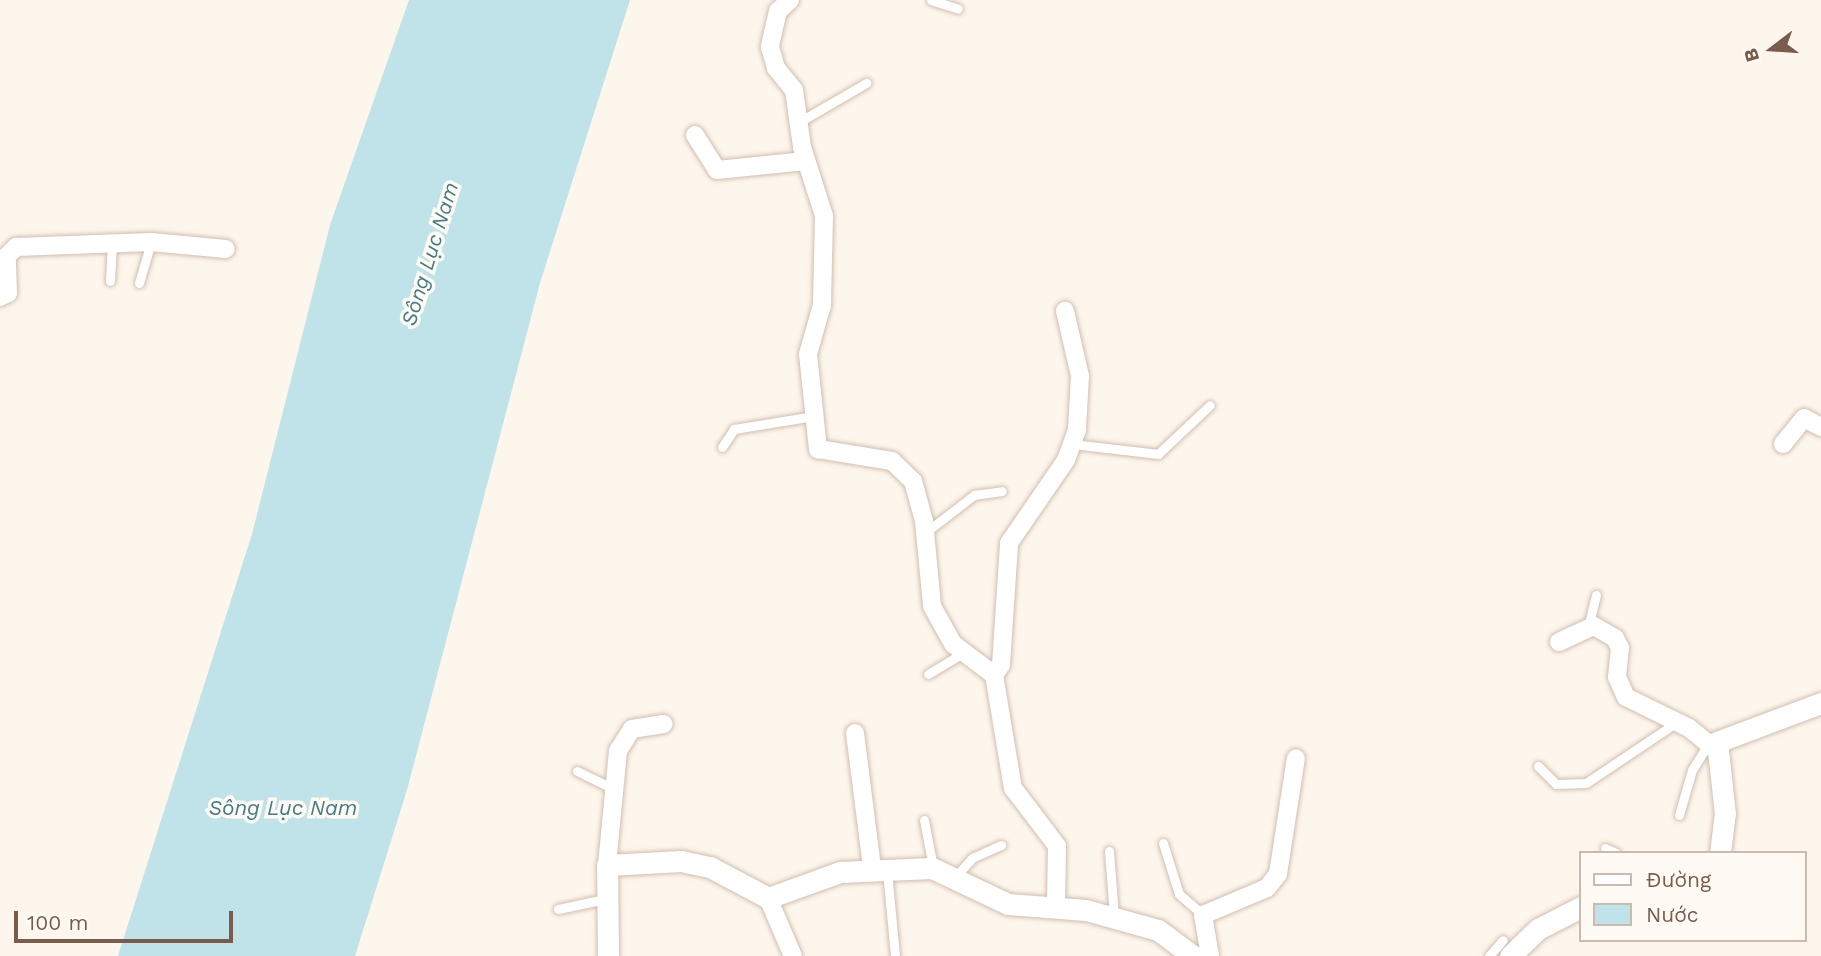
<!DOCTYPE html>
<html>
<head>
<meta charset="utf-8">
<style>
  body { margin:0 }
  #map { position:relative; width:1821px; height:956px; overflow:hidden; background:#fdf6ec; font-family:"Work Sans",sans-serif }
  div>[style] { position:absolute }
  .water>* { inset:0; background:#bfe3e8 }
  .roads { filter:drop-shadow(0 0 2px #d1beb0) drop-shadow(0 0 2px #d1beb0) }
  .service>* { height:9px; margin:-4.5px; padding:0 4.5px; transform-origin:4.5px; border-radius:4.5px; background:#fff }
  .minor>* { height:18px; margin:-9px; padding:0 9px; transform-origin:9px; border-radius:9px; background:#fff }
  .tertiary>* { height:21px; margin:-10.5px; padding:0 10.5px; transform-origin:10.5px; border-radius:10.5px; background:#fff }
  span { translate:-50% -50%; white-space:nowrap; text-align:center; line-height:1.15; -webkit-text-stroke:7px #fffaf3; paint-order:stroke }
  .water-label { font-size:21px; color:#437c86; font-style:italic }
  .legend { position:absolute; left:1579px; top:851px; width:228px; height:91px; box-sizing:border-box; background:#fffaf3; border:2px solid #cabbb1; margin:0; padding:9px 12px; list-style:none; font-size:21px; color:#7a5c4d }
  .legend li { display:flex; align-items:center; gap:14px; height:35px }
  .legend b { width:35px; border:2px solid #cabbb1 }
  .north { position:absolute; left:1737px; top:14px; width:70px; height:70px; -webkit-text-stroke:5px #fffaf3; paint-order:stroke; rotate:253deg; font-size:19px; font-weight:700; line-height:28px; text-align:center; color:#7a5c4d }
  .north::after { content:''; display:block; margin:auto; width:24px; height:32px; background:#7a5c4d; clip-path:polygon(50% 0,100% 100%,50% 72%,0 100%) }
  .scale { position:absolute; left:14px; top:911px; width:219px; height:32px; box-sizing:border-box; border:4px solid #7a5c4d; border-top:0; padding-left:9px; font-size:21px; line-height:24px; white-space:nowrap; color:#7a5c4d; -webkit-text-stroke:5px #fffaf3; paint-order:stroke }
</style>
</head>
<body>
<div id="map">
  <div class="water">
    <div style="clip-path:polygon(409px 0,630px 0,540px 283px,407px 790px,355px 956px,118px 956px,252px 534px,330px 225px)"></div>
  </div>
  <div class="roads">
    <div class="service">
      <div style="left:931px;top:0;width:28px;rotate:18deg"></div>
      <div style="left:799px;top:122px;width:78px;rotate:-30.2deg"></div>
      <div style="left:110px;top:281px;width:37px;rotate:-87deg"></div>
      <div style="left:139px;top:283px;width:43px;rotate:-73.7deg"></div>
      <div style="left:1072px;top:444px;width:87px;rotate:6.6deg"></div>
      <div style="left:1158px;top:454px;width:71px;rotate:-43.3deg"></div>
      <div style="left:722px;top:447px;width:22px;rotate:-56deg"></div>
      <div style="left:734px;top:429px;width:81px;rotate:-9.2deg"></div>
      <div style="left:926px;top:532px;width:61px;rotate:-37.6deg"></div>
      <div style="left:974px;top:495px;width:28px;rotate:-8deg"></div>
      <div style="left:1588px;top:627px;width:33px;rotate:-76deg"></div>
      <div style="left:928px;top:674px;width:41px;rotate:-31deg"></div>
      <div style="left:1538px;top:766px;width:25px;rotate:45deg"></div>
      <div style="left:1556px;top:784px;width:30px;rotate:-2deg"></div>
      <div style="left:1586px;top:783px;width:110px;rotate:-33.8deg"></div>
      <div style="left:577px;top:771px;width:39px;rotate:26deg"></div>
      <div style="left:1679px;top:815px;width:47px;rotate:-73.9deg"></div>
      <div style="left:1692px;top:770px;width:31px;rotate:-58deg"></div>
      <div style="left:924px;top:820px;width:48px;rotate:79.2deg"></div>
      <div style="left:1163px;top:843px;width:53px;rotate:72.6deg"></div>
      <div style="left:1179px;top:894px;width:32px;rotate:41deg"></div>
      <div style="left:1605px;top:848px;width:12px;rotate:24deg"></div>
      <div style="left:1109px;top:851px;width:65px;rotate:85.6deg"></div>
      <div style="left:887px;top:871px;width:85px;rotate:84.6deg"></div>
      <div style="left:955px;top:877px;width:25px;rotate:-48deg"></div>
      <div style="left:972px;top:858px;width:32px;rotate:-24deg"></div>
      <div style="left:558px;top:909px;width:48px;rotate:-12deg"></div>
      <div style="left:1489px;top:956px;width:21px;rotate:-49deg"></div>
    </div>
    <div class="minor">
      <div style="left:790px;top:0;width:16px;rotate:137deg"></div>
      <div style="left:778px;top:11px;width:37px;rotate:103deg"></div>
      <div style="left:770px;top:47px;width:22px;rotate:74deg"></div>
      <div style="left:776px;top:68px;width:28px;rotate:51deg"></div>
      <div style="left:794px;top:90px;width:58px;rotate:82deg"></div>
      <div style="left:802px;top:147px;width:72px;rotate:72.3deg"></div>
      <div style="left:824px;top:216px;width:89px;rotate:91.3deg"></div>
      <div style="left:822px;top:305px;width:51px;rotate:105.9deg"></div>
      <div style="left:808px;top:354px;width:96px;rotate:84deg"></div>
      <div style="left:818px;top:449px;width:75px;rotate:9.2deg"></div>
      <div style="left:892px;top:461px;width:29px;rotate:44deg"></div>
      <div style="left:913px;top:481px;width:41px;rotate:74.6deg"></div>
      <div style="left:924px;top:521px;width:85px;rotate:84.6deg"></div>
      <div style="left:932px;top:606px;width:43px;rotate:61.1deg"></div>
      <div style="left:953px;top:644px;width:51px;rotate:37.1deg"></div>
      <div style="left:994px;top:675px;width:115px;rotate:80.5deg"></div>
      <div style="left:1013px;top:788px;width:73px;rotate:52.8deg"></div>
      <div style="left:1057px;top:846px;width:60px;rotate:91deg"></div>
      <div style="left:695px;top:135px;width:41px;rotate:57.8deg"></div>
      <div style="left:717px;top:170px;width:89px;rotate:-5.8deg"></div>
      <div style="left:0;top:297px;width:9px;rotate:-27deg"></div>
      <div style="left:8px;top:293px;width:37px;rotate:-92deg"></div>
      <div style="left:7px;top:256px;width:13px;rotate:-45deg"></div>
      <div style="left:16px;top:247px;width:135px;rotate:-2.1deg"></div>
      <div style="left:151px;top:242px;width:75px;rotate:5.3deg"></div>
      <div style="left:1783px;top:444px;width:33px;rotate:-51deg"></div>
      <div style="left:1804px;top:418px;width:19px;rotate:28deg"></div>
      <div style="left:1559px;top:642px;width:38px;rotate:-25deg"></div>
      <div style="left:1594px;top:626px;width:24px;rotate:30deg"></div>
      <div style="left:1615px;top:638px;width:11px;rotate:63deg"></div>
      <div style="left:1620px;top:648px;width:29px;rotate:96deg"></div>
      <div style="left:1617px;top:677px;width:22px;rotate:66deg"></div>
      <div style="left:1626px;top:697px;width:70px;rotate:26.2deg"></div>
      <div style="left:1689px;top:728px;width:35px;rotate:39deg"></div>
      <div style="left:994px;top:675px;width:12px;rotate:-55deg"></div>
      <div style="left:1001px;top:665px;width:122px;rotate:-86.2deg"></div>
      <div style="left:1009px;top:543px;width:101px;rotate:-55.5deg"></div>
      <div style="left:1066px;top:460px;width:33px;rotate:-70deg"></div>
      <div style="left:1077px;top:429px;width:53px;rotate:-86.8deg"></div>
      <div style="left:1080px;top:376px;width:67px;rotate:-103deg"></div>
      <div style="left:855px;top:733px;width:135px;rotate:82.8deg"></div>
      <div style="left:607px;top:865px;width:115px;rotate:-84.5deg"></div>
      <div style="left:618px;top:751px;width:26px;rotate:-58deg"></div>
      <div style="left:632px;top:729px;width:32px;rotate:-9deg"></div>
      <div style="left:768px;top:898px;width:63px;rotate:66.7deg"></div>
      <div style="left:1210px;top:956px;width:42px;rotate:-99.7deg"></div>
      <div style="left:1203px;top:915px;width:69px;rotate:-22.9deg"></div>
      <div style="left:1267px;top:888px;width:18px;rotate:-52deg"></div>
      <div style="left:1278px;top:874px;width:117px;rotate:-81.2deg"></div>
    </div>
    <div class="tertiary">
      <div style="left:1720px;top:853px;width:39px;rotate:-83deg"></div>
      <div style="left:1725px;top:814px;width:72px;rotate:-96.3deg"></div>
      <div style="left:1717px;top:742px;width:111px;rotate:-20.6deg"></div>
      <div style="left:608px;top:956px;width:91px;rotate:-90.6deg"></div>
      <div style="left:607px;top:865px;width:74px;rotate:-3.1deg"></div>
      <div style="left:681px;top:861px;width:30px;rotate:12deg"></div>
      <div style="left:710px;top:867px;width:66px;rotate:28.1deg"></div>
      <div style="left:768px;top:898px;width:77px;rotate:-19.9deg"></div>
      <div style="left:840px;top:872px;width:92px;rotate:-2.5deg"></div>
      <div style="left:932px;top:868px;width:84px;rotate:25.3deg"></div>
      <div style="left:1008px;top:904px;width:78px;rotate:4.4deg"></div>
      <div style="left:1086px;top:910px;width:75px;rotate:15.5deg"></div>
      <div style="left:1158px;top:930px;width:44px;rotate:36.6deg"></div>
      <div style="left:1510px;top:956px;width:39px;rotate:-44deg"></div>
      <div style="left:1538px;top:929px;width:48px;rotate:-27.1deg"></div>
    </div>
  </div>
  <div class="water-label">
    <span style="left:430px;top:254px;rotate:-73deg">Sông Lục Nam</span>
    <span style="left:283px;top:808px">Sông Lục Nam</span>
  </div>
  <ul class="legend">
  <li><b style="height:9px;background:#fff"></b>Đường</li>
  <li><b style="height:19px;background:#bfe3e8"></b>Nước</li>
  </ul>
  <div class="north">B</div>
  <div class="scale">100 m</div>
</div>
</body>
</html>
